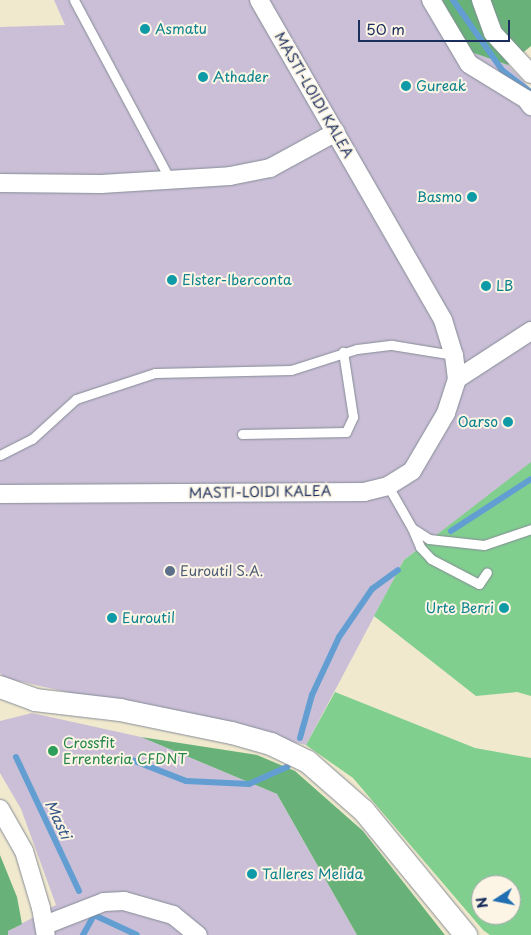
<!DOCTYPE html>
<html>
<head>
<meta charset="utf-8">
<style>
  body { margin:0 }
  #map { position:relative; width:531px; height:935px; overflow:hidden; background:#f0e9ce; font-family:"Playpen Sans",sans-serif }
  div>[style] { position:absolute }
  .industrial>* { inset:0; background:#cabfd7 }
  .green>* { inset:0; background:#81cf8f }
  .forest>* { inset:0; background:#68b27a }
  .stream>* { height:6px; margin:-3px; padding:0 3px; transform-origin:3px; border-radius:3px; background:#639ed3 }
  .roads { filter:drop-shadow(0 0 1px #868c96) drop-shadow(0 0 1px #868c96) }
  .service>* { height:9px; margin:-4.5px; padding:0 4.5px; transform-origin:4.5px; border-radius:4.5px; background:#fff }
  .minor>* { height:18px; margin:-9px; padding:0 9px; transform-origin:9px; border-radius:9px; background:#fff }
  .tertiary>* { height:22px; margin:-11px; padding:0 11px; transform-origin:11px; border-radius:11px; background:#fff }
  .dots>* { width:14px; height:14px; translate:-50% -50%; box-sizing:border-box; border:2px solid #fcf5e5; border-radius:50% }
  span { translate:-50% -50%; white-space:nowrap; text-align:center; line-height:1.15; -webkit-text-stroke:4px #fcf5e5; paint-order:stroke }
  .culture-label { font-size:14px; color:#0d838f }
  .left { translate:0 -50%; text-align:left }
  .right { translate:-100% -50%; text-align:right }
  .street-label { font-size:14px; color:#1b2f5e }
  .service-label { font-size:14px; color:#4e5e75 }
  .leisure-label { font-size:14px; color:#27864d }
  .water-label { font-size:15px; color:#345687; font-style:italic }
  .north { position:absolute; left:471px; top:875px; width:50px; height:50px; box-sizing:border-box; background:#fcf5e5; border:1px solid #a2a6af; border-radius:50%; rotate:259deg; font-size:14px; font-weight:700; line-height:20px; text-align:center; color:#1b2f5e }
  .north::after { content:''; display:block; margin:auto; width:18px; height:22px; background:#1f6fb2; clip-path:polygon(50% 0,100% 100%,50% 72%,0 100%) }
  .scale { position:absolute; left:358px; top:20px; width:152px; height:22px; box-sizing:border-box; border:2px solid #1b2f5e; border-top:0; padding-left:6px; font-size:15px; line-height:18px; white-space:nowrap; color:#1b2f5e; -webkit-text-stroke:4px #fcf5e5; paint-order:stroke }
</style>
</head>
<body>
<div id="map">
  <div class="industrial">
    <div style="clip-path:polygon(54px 0,442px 0,471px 52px,508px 65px,531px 89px,531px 463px,404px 560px,306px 745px,4px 678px,0 673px,0 27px,65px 25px)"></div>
    <div style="clip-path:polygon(32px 713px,141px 737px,277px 794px,357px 935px,8px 935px,8px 931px,56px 905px,21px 809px,0 773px,0 721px)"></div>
  </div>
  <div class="green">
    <div style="clip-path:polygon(531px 462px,531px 696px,517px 692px,476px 696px,374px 616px,404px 560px)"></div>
    <div style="clip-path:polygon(evenodd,335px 692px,475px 748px,531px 758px,531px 935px,490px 935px,483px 930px,353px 778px,306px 745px,335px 692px,481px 885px,511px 885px,511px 915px,481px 915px,481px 885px)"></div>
  </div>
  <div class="forest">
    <div style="clip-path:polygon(442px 0,531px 0,531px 46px,508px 65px,471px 52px)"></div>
    <div style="clip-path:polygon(141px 737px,257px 755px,295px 771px,363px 831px,445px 935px,357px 935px,277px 794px)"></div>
    <div style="clip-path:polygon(0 855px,17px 897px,22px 924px,8px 931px,8px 935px,0 935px)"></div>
  </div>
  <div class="stream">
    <div style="left:453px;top:0;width:85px;rotate:55deg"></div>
    <div style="left:502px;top:70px;width:36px;rotate:38deg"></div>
    <div style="left:451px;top:531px;width:95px;rotate:-33deg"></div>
    <div style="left:300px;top:738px;width:45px;rotate:-74.4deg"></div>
    <div style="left:312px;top:695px;width:64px;rotate:-65deg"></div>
    <div style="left:339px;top:637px;width:58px;rotate:-55.5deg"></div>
    <div style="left:372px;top:589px;width:32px;rotate:-36deg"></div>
    <div style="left:16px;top:757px;width:148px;rotate:64.8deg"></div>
    <div style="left:127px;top:758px;width:63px;rotate:21.3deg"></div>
    <div style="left:186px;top:781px;width:63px;rotate:2.7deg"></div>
    <div style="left:249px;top:784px;width:42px;rotate:-24.1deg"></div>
    <div style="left:83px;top:935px;width:23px;rotate:-61deg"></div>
    <div style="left:94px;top:915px;width:47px;rotate:24.9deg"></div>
  </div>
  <div class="roads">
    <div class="service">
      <div style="left:74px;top:0;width:204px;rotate:61.9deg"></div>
      <div style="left:242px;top:434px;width:104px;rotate:-1.1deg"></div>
      <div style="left:346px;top:432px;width:17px;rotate:-65deg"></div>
      <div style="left:353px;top:417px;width:66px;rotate:-98.7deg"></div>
      <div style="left:0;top:455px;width:36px;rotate:-27deg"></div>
      <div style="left:32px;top:439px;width:59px;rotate:-42.3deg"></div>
      <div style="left:76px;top:399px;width:83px;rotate:-18.2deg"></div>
      <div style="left:155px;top:373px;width:136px;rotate:-1.3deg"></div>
      <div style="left:291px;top:370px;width:69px;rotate:-17.7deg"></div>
      <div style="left:357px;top:349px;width:35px;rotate:-7deg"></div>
      <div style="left:392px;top:345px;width:63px;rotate:9.2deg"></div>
      <div style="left:388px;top:486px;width:48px;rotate:60.3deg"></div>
      <div style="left:412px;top:528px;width:20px;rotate:33deg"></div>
      <div style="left:429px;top:539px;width:55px;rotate:6.2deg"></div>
      <div style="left:484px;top:545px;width:50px;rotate:-18.8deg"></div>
      <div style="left:412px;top:528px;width:21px;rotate:67deg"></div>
      <div style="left:420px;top:547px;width:16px;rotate:47deg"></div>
      <div style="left:431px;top:559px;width:54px;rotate:27.5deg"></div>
      <div style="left:479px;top:584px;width:14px;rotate:-56deg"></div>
    </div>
    <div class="minor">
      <div style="left:259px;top:0;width:369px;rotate:60.1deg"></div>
      <div style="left:443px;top:320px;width:37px;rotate:73deg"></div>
      <div style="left:454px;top:355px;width:24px;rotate:83deg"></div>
      <div style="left:431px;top:0;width:74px;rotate:59.3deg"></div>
      <div style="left:469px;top:64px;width:67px;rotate:31.6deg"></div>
      <div style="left:526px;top:99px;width:9px;rotate:54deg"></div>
      <div style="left:481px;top:0;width:35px;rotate:70deg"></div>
      <div style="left:493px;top:33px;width:56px;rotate:47.2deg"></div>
      <div style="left:0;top:183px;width:101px;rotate:0.6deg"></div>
      <div style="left:101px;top:184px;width:129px;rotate:-3.5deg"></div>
      <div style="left:230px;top:176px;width:41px;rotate:-11.3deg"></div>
      <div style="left:270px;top:168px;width:75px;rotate:-28.6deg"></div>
      <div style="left:0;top:494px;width:364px;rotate:-0.3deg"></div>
      <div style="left:364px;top:492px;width:25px;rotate:-14deg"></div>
      <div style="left:388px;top:486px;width:28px;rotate:-32deg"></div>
      <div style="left:412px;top:471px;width:67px;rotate:-59.6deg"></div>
      <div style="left:446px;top:413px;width:36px;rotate:-72deg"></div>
      <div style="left:457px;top:379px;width:88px;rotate:-33deg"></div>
      <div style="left:0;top:809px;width:48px;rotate:60.3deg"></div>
      <div style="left:24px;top:851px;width:59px;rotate:73.4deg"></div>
      <div style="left:41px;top:908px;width:27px;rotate:80deg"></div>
      <div style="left:45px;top:925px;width:63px;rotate:-21.3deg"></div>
      <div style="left:104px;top:902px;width:20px;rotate:-3deg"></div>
      <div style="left:124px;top:901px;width:51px;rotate:15.9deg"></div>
      <div style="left:173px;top:915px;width:32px;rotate:39deg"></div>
    </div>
    <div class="tertiary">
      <div style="left:0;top:687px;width:37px;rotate:20deg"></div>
      <div style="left:35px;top:700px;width:86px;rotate:6.7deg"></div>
      <div style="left:120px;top:710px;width:114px;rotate:11.6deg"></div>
      <div style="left:232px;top:733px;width:41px;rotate:15.8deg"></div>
      <div style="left:271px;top:744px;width:41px;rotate:25.9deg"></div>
      <div style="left:308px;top:762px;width:74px;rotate:41.2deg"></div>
      <div style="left:364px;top:811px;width:161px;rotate:50.6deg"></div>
    </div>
  </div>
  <div class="dots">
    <div style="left:145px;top:29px;background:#0f9aa8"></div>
    <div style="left:203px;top:77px;background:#0f9aa8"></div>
    <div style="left:406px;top:86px;background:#0f9aa8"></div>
    <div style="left:472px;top:197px;background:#0f9aa8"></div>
    <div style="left:172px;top:280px;background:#0f9aa8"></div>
    <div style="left:486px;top:286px;background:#0f9aa8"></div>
    <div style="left:508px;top:422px;background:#0f9aa8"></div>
    <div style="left:170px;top:571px;background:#5c6f8a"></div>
    <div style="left:504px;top:608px;background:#0f9aa8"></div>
    <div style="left:112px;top:618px;background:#0f9aa8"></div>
    <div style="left:53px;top:751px;background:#2e9e5b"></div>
    <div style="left:252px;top:874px;background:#0f9aa8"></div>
  </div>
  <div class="culture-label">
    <span class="left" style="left:155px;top:29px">Asmatu</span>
    <span class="left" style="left:213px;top:77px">Athader</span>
    <span class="left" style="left:416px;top:86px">Gureak</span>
    <span class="right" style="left:462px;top:197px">Basmo</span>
    <span class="left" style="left:182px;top:280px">Elster-Iberconta</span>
    <span class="left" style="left:496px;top:286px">LB</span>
    <span class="right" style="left:498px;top:422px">Oarso</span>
    <span class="right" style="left:494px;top:608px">Urte Berri</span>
    <span class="left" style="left:122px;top:618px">Euroutil</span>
    <span class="left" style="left:262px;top:874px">Talleres Melida</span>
  </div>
  <div class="street-label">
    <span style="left:314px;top:95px;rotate:60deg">MASTI-LOIDI KALEA</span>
    <span style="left:260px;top:492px;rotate:-1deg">MASTI-LOIDI KALEA</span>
  </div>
  <div class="service-label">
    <span class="left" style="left:180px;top:571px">Euroutil S.A.</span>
  </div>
  <div class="leisure-label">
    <span class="left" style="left:63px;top:751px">Crossfit<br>Errenteria CFDNT</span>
  </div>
  <div class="water-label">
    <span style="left:59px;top:819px;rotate:65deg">Masti</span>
  </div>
  <div class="north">N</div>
  <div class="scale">50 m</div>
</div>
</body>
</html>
